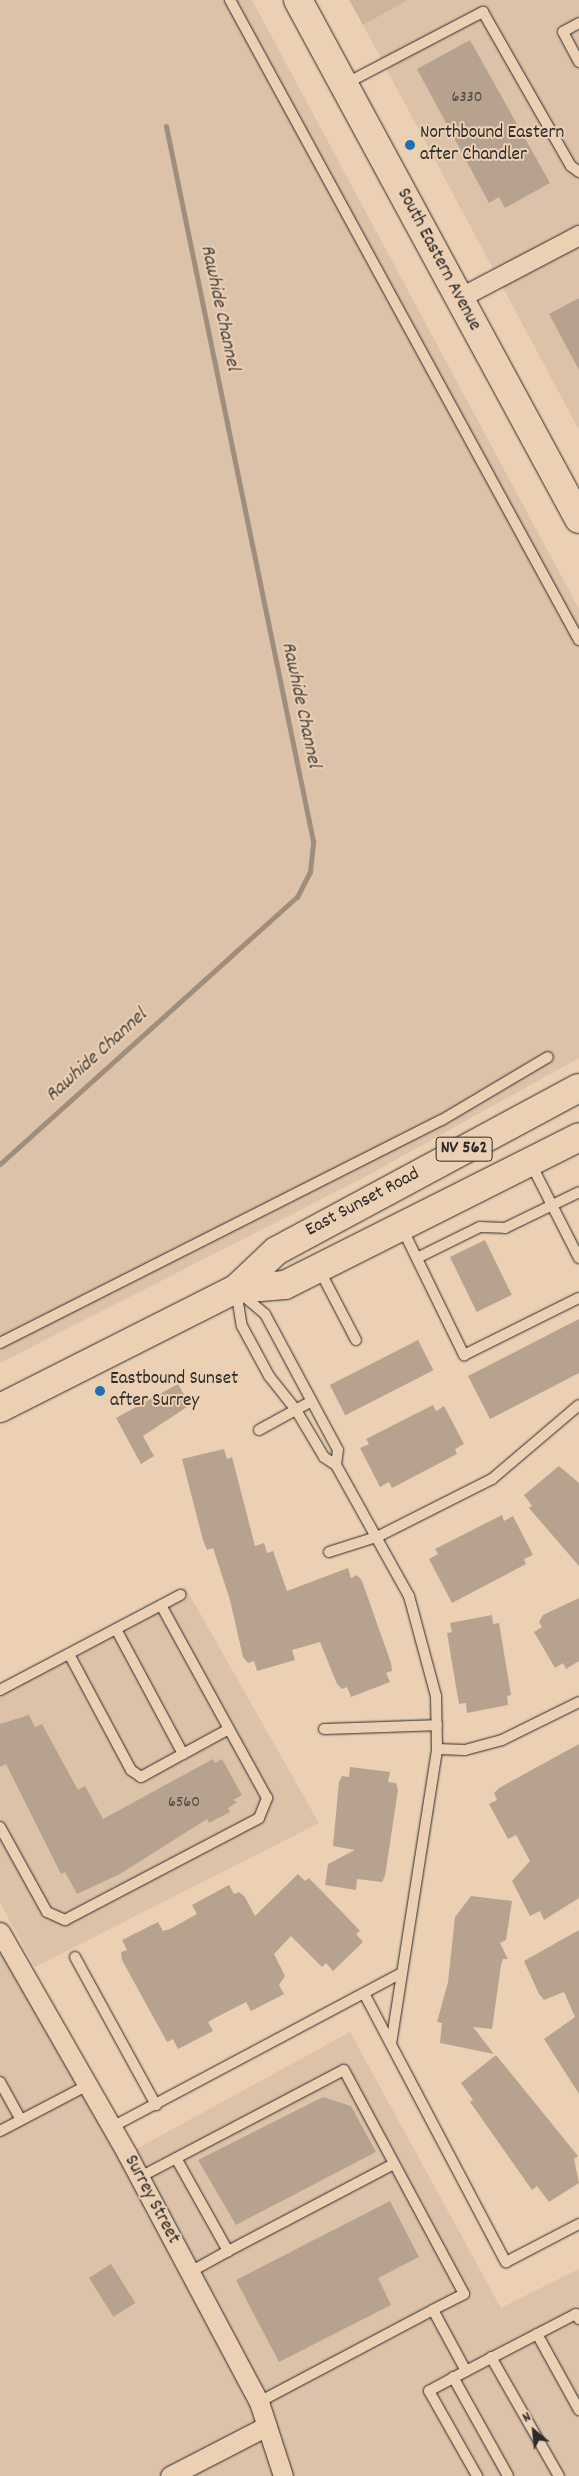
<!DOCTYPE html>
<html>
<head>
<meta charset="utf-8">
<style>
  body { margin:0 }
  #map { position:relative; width:579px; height:2476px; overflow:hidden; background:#ecd0b3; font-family:Dekko,sans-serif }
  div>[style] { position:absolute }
  .built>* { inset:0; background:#dcc2a8 }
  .green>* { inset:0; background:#cdb59d }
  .stream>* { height:5px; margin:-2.5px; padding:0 2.5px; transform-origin:2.5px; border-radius:2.5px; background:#a08e7d }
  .building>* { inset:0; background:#b6a28e; transform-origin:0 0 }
  .roads { filter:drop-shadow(0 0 1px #2b2b2b) drop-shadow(0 0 1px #2b2b2b) }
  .service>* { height:10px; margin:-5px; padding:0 5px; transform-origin:5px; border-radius:5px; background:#ecd0b3 }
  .minor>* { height:19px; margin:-9.5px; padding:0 9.5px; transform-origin:9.5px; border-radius:9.5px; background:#ecd0b3 }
  .primary>* { height:28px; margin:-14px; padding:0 14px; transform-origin:14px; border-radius:14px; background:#ecd0b3 }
  .dots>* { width:14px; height:14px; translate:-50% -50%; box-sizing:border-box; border:2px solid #ecd0b3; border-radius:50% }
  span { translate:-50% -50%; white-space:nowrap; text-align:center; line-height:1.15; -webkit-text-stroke:4px #ecd0b3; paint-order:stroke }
  .number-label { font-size:16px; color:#4e4944 }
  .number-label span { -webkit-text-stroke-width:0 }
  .shield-label span { padding:1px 4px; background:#ecd0b3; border:1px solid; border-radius:4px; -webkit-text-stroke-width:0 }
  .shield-label { font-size:18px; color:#2b2b2b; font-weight:700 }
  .poi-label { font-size:19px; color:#2b2b2b }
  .left { translate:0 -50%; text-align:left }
  .street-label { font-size:19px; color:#2b2b2b }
  .water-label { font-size:20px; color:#484440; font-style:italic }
  .north { position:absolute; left:509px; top:2406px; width:50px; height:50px; -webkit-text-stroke:4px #ecd0b3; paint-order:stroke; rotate:332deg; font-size:14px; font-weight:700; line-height:20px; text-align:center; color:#2b2b2b }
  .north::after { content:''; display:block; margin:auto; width:18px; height:22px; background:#2b2b2b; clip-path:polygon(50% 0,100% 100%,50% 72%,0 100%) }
</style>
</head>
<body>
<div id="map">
  <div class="built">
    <div style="clip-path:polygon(0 0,252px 0,579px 609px,579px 1058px,363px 1178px,0 1363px)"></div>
    <div style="clip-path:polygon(408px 0,579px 0,579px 430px,363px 25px)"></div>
    <div style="clip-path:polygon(185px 1587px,319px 1823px,35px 1967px,0 1903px,0 1684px)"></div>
    <div style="clip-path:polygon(0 1932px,127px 2154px,350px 2032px,501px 2308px,579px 2269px,579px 2476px,0 2476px)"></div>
  </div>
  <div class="green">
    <div style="clip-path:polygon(349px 0,408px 0,363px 25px)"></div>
  </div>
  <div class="stream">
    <div style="left:0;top:1164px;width:399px;rotate:-42deg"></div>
    <div style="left:297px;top:897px;width:28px;rotate:-63deg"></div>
    <div style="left:310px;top:872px;width:31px;rotate:-84deg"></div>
    <div style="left:313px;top:841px;width:730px;rotate:-101.62deg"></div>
  </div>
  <div class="building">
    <div style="clip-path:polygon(470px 40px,550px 183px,505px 208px,499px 197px,489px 203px,417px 69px)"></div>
    <div style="clip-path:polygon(579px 298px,579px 370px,549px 314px)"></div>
    <div style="left:485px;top:1240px;width:61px;height:39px;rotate:64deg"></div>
    <div style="clip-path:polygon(579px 1319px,579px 1373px,490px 1419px,468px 1376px)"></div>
    <div style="left:418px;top:1340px;width:34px;height:99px;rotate:63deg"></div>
    <div style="clip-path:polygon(178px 1384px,190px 1405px,143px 1436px,154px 1456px,141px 1464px,116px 1418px)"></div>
    <div style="clip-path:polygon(433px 1405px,436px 1411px,444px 1406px,464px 1444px,455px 1449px,457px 1454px,413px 1477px,392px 1488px,389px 1482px,380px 1487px,360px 1448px,369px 1444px,366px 1439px)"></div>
    <div style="clip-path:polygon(224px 1449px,227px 1459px,232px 1457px,255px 1546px,264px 1543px,267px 1553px,273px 1551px,287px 1591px,348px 1568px,351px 1578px,357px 1575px,362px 1581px,391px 1663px,392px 1671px,386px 1673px,390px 1682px,351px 1697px,347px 1687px,342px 1689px,337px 1684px,320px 1642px,292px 1650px,295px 1660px,257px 1671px,254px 1661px,248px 1663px,243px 1657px,230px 1600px,213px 1548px,207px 1550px,203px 1540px,182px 1459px)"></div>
    <div style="clip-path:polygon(559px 1466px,579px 1483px,579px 1566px,529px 1508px,532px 1506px,524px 1495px)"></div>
    <div style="clip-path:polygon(502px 1515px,504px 1521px,513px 1516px,533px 1555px,524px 1559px,526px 1564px,452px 1603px,429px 1559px,438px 1554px,435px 1549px)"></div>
    <div style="clip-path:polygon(579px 1598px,579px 1661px,566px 1669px,563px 1663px,555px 1668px,534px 1632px,542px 1627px,539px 1622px,543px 1615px)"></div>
    <div style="clip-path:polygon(492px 1615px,493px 1624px,499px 1623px,511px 1695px,507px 1696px,508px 1705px,467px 1713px,466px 1703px,459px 1704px,447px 1633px,452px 1632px,450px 1623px)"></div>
    <div style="clip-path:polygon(29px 1715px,35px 1727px,42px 1724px,78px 1790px,85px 1786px,103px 1819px,213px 1759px,215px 1763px,222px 1759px,242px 1795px,233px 1800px,237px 1802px,228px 1808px,230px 1812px,209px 1823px,207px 1819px,120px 1874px,77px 1894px,65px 1872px,61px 1874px,6px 1764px,0 1767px,0 1724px)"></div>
    <div style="clip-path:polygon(579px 1744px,579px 1898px,544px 1920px,540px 1911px,530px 1916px,512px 1881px,530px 1861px,516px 1835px,508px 1839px,489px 1804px,497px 1800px,494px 1793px,499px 1788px)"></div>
    <div style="clip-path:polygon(350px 1767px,390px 1772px,388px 1782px,396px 1783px,398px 1790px,385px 1876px,382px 1882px,357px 1879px,356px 1890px,325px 1885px,328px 1864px,355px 1850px,333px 1846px,339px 1782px,342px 1776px,349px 1777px)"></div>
    <div style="clip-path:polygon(298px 1874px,305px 1881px,309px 1878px,344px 1914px,360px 1931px,356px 1934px,363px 1942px,333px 1971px,326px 1963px,322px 1967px,291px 1936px,274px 1954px,285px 1976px,279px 1985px,284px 1994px,251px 2011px,246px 2002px,215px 2018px,208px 2022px,213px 2031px,178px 2049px,173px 2039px,167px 2042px,122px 1960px,121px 1952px,127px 1950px,122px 1940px,158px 1922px,163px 1931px,170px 1929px,197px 1914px,192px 1905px,229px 1885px,234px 1894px,239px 1892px,245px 1897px,255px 1916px)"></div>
    <div style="clip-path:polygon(471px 1896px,512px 1901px,506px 1940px,500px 1943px,508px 1959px,503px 1959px,501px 1965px,492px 2029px,473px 2027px,494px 2054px,440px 2043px,442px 2023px,437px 2022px,448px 1982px,455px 1917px)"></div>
    <div style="clip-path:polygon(579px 1930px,579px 2094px,544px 2039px,575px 2017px,564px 1992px,544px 2000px,539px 1994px,524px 1961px)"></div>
    <div style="clip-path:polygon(496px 2055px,578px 2156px,574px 2159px,579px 2183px,549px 2202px,537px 2186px,532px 2190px,470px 2102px,473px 2100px,461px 2083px)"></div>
    <div style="clip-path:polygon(323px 2097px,351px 2106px,376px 2152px,236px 2225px,198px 2160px)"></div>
    <div style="clip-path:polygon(390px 2201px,419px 2257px,378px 2278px,391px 2305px,279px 2362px,236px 2280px)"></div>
    <div style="left:111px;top:2264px;width:46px;height:26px;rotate:58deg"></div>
  </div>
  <div class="roads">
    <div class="service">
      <div style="left:230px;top:0;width:729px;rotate:61.4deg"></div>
      <div style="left:579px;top:23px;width:18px;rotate:151deg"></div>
      <div style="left:563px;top:32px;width:34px;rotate:62deg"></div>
      <div style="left:345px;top:84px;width:156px;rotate:-27.6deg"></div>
      <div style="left:483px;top:12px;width:177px;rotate:60.3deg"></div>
      <div style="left:571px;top:166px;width:10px;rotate:37deg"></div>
      <div style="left:530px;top:1162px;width:108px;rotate:63deg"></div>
      <div style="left:401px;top:1226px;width:144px;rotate:64deg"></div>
      <div style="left:464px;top:1355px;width:128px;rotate:-26.4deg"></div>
      <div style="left:417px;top:1258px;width:70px;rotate:-26.2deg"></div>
      <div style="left:480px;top:1227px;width:25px;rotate:2deg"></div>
      <div style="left:505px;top:1228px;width:82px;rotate:-25.9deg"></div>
      <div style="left:319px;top:1269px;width:80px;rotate:62.5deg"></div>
      <div style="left:236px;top:1290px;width:36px;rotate:81deg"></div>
      <div style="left:242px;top:1326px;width:57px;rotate:61.6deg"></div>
      <div style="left:269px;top:1376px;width:43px;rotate:51.5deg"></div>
      <div style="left:296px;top:1410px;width:55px;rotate:59.2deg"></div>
      <div style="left:324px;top:1457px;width:14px;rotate:34deg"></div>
      <div style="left:336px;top:1465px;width:150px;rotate:60.9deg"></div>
      <div style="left:409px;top:1596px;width:104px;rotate:74.9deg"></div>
      <div style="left:436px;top:1696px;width:53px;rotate:88.9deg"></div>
      <div style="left:240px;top:1293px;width:33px;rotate:40deg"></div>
      <div style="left:265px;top:1314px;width:154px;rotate:61.8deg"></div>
      <div style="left:338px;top:1450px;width:15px;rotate:98deg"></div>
      <div style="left:0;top:1343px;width:495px;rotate:-26.8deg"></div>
      <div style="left:442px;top:1120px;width:123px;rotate:-30.7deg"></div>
      <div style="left:259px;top:1430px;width:60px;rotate:-28.7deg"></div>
      <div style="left:329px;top:1552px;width:52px;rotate:-17.7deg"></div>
      <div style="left:379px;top:1536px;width:127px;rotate:-26.8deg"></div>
      <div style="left:492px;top:1479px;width:114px;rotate:-40.4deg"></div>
      <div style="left:116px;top:1629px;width:142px;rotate:61.8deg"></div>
      <div style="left:183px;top:1754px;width:52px;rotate:-28.5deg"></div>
      <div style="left:69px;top:1654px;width:132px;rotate:61.9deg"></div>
      <div style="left:131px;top:1770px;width:12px;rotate:35deg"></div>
      <div style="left:141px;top:1777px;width:48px;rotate:-28.7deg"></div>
      <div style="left:0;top:1690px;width:204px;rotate:-27.8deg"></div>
      <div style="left:324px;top:1729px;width:113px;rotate:-2deg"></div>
      <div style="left:0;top:1827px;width:97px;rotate:61.1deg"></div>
      <div style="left:47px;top:1912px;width:20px;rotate:24deg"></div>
      <div style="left:65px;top:1920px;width:219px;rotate:-27.7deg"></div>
      <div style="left:259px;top:1818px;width:22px;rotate:-68deg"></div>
      <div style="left:267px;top:1798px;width:220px;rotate:-118.8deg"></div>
      <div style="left:75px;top:1957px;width:169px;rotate:61.3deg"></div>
      <div style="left:366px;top:1997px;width:300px;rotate:62.2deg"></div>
      <div style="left:506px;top:2262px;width:82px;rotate:-27.5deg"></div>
      <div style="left:391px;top:2044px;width:299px;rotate:-81.1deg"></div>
      <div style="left:437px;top:1749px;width:28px;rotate:2deg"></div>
      <div style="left:465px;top:1750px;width:38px;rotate:-15deg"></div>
      <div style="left:502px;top:1740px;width:86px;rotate:-26.3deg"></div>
      <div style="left:0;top:2082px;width:43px;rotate:61.1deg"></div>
      <div style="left:112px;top:2127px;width:328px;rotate:-28deg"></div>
      <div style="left:0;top:2131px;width:99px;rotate:-27.6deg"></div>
      <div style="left:176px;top:2158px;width:107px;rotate:60.8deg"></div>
      <div style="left:228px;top:2251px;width:43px;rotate:151.1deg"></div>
      <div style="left:140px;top:2177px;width:230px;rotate:-27.7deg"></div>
      <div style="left:344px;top:2070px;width:254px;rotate:61.8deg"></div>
      <div style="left:464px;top:2294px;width:35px;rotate:153deg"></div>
      <div style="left:228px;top:2251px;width:187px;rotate:-27.7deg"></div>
      <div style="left:537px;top:2334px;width:87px;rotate:61.1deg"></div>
      <div style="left:491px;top:2357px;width:137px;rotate:60.3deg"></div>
      <div style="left:466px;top:2371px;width:124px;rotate:-27.4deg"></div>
      <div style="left:576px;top:2314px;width:6px;rotate:59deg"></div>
      <div style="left:453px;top:2377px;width:113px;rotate:60.9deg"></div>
      <div style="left:259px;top:2402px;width:197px;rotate:-27.9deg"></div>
      <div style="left:433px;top:2310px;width:69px;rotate:61.6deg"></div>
      <div style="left:466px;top:2371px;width:42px;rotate:151.6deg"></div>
      <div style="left:429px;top:2391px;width:98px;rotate:60.5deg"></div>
    </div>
    <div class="minor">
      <div style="left:459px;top:298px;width:136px;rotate:-27.7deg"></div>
      <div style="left:0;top:1932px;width:256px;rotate:60.2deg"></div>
      <div style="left:127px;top:2154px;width:281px;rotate:62deg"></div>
      <div style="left:259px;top:2402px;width:78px;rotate:72deg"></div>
      <div style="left:170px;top:2476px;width:109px;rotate:-27.3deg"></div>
    </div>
    <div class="primary">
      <div style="left:298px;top:0;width:590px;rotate:61.57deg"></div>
      <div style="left:236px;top:1289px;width:49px;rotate:-4.7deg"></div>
      <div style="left:285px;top:1285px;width:329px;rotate:-26.7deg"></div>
      <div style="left:0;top:1408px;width:264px;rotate:-26.8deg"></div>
      <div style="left:236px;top:1289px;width:55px;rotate:-43.5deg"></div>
      <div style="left:276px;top:1251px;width:344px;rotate:-28.3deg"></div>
    </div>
  </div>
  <div class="dots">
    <div style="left:410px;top:145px;background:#1f6fb2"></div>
    <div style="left:100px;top:1391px;background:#1f6fb2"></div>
  </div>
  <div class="number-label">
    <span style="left:467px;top:98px">6330</span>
    <span style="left:184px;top:1803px">6560</span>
  </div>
  <div class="shield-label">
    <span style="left:464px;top:1149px">NV 562</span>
  </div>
  <div class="poi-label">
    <span class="left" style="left:420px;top:145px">Northbound Eastern<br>after Chandler</span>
    <span class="left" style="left:110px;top:1391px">Eastbound Sunset<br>after Surrey</span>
  </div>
  <div class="street-label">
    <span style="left:438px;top:260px;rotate:62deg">South Eastern Avenue</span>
    <span style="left:363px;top:1203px;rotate:-28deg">East Sunset Road</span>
    <span style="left:151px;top:2200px;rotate:62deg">Surrey Street</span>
  </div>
  <div class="water-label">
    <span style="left:219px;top:308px;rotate:78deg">Rawhide Channel</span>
    <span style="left:300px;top:705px;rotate:78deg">Rawhide Channel</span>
    <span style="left:97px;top:1056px;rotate:-42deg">Rawhide Channel</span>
  </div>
  <div class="north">N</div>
</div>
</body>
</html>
